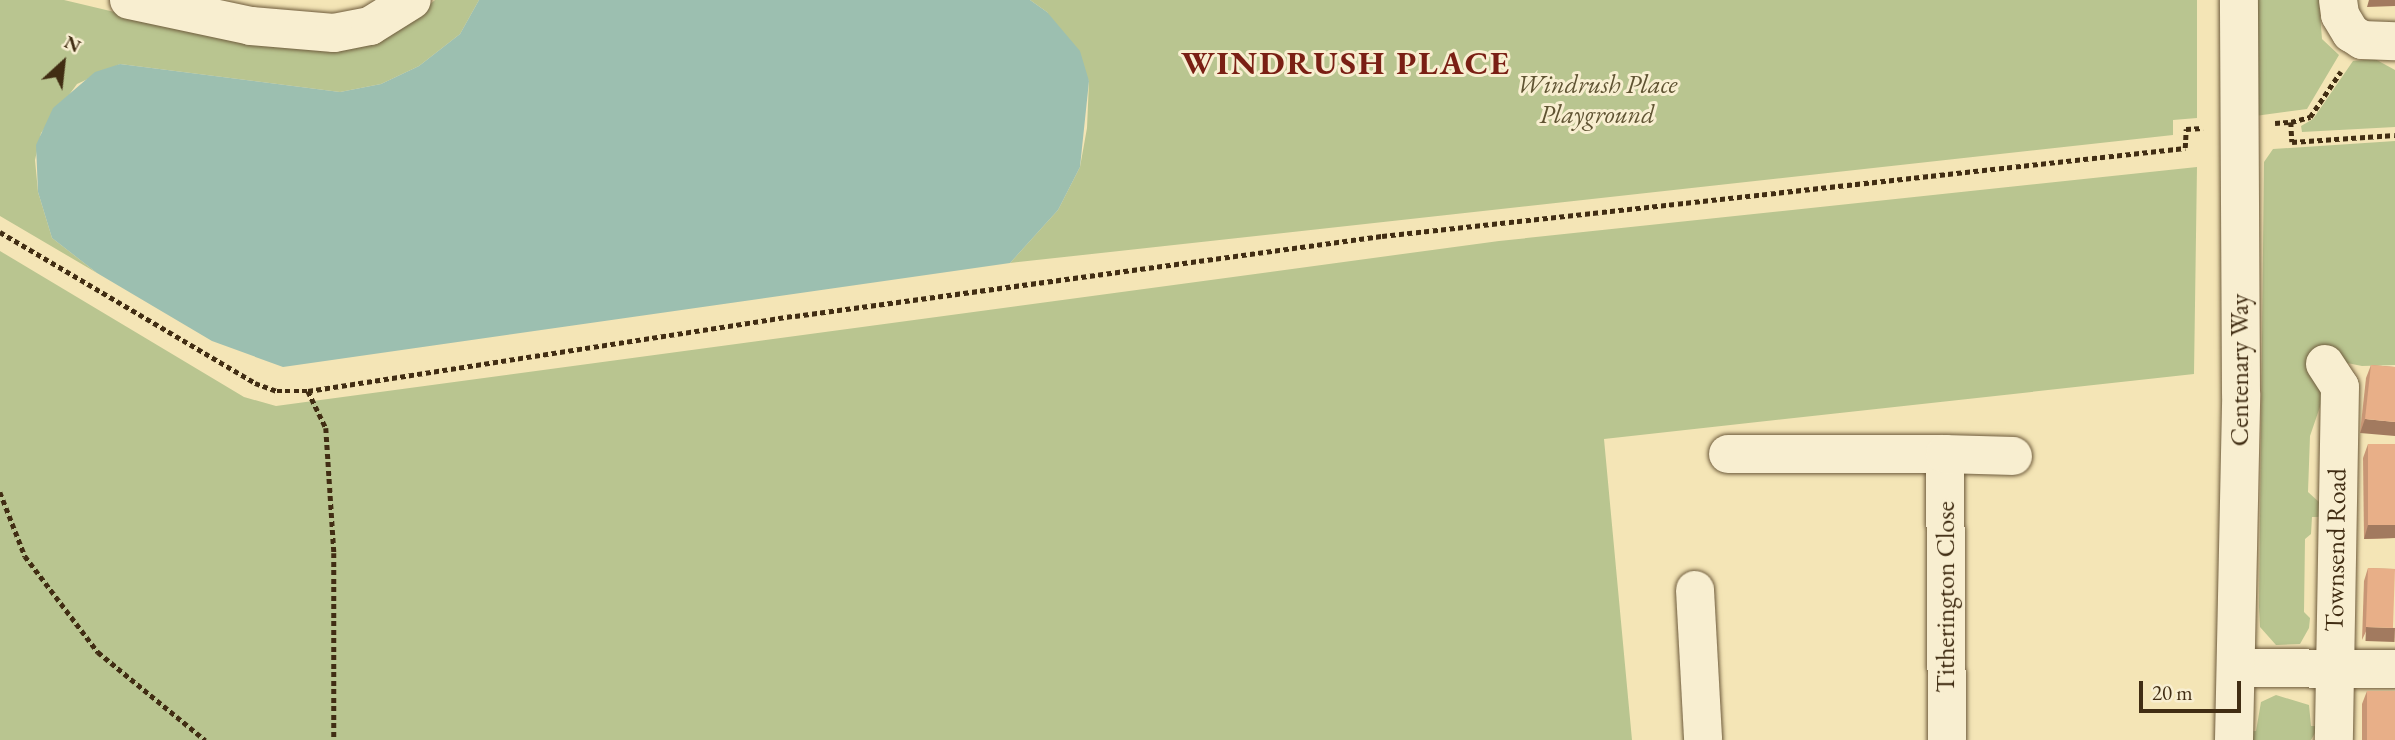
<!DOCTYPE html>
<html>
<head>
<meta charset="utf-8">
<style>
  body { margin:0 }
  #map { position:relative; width:2395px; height:740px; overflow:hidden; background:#f4e5b6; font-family:"EB Garamond",serif }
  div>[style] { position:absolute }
  .green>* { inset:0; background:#b9c590 }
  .water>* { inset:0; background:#9cbfb0 }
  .path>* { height:4.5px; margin-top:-2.25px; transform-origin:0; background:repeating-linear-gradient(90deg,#412d13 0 5px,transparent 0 8.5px) }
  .roads { filter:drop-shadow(0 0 2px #6e5b3c) drop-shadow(0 0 2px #6e5b3c) }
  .street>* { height:38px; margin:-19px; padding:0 19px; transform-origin:19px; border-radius:19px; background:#f8eed0 }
  .wall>* { inset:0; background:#c89675 }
  .shaded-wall>* { inset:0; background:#a27a5f; transform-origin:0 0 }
  .building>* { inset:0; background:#e8af88; transform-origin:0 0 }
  span { translate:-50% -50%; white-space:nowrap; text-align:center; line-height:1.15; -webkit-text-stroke:6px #f8eed0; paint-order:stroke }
  .park-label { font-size:26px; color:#5f5332; font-style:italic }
  .street-label { font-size:26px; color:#412d13 }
  .district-label { font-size:33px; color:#7a1f14; font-weight:700; letter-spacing:2px }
  .north { position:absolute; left:28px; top:28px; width:70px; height:70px; -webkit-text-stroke:5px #f8eed0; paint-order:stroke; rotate:27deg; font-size:19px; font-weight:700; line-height:28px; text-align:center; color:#412d13 }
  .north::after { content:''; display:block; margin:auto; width:24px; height:32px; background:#412d13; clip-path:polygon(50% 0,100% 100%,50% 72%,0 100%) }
  .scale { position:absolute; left:2139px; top:681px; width:102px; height:32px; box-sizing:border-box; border:4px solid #412d13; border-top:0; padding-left:9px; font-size:21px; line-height:24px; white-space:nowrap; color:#412d13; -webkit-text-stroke:5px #f8eed0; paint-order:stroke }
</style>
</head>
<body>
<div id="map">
  <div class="green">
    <div style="clip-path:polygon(0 0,64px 0,224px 38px,397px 31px,435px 0,479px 0,460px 34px,419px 66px,381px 84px,340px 92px,120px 64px,77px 84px,41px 133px,35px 160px,38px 192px,52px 238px,97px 273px,0 216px)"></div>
    <div style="clip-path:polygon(1030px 0,2197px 0,2197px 118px,2173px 120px,2173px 135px,1010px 263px,1058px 210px,1080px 167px,1087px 128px,1089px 81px,1047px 12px)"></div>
    <div style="clip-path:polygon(2256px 0,2319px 0,2322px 39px,2339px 55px,2307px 109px,2255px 116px)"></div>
    <div style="clip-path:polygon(2375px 59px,2395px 70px,2395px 127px,2302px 132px,2301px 126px,2313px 119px,2353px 61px)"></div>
    <div style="clip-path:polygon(2395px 141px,2395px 365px,2362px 366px,2317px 357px,2322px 401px,2310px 436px,2308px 492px,2319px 502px,2320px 517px,2312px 517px,2311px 534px,2305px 539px,2304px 612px,2310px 618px,2309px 628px,2300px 644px,2276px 645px,2260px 627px,2259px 607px,2264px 162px,2273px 149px)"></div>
    <div style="clip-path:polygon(2197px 167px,2194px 374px,1604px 439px,1632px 740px,0 740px,0 251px,244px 397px,276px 406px,1499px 241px)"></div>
    <div style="clip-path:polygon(2276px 695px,2309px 705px,2311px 726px,2319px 726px,2311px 740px,2246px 740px,2247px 731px,2256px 731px,2261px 702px)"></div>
  </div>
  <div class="water">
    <div style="clip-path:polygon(479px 0,1030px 0,1047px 12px,1080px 51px,1089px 81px,1080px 167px,1058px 210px,1010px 263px,283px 367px,212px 341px,97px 273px,52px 238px,38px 192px,36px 145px,53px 108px,95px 72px,120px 64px,340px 92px,381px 84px,419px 66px,460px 34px)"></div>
  </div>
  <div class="path">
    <div style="left:2291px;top:122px;width:20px;rotate:-15deg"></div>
    <div style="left:2310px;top:117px;width:55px;rotate:-56deg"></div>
    <div style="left:2275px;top:123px;width:16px;rotate:-4deg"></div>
    <div style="left:2291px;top:122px;width:20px;rotate:87deg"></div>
    <div style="left:2292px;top:142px;width:103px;rotate:-3.9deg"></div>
    <div style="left:0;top:232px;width:296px;rotate:30.6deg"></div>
    <div style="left:255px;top:383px;width:23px;rotate:20deg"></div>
    <div style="left:277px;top:391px;width:31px"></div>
    <div style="left:308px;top:391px;width:493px;rotate:-8.8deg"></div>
    <div style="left:795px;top:316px;width:592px;rotate:-7.76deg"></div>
    <div style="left:1382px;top:236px;width:808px;rotate:-6.25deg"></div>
    <div style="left:2185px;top:148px;width:19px;rotate:-87deg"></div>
    <div style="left:2186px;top:129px;width:17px;rotate:-3deg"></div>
    <div style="left:308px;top:391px;width:41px;rotate:64.1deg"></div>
    <div style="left:326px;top:428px;width:125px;rotate:86.3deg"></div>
    <div style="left:334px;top:553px;width:187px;rotate:90deg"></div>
    <div style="left:0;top:492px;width:69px;rotate:68.7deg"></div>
    <div style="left:25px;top:556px;width:121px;rotate:52.8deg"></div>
    <div style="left:98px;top:652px;width:139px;rotate:39.4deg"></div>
  </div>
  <div class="roads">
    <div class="street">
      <div style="left:129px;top:0;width:125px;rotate:12deg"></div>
      <div style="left:251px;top:26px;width:83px;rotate:4.8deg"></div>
      <div style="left:334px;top:33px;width:37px;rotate:-11deg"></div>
      <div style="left:370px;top:26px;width:49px;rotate:-31.8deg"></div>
      <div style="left:2338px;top:0;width:15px;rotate:82deg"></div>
      <div style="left:2340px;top:15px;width:21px;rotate:59deg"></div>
      <div style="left:2351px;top:33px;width:13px;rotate:32deg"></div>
      <div style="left:2362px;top:40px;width:33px;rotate:2deg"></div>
      <div style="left:2325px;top:364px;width:27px;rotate:57deg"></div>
      <div style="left:2340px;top:387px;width:353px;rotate:91deg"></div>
      <div style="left:1728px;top:454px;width:217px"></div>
      <div style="left:1695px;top:590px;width:150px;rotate:86.9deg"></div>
      <div style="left:2236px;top:668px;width:159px;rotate:0.4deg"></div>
      <div style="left:1947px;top:740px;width:286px;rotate:-90.4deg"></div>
      <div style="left:1945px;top:454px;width:68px;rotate:1.7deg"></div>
      <div style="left:2234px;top:740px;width:346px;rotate:-88.8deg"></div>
      <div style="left:2241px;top:394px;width:394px;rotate:-90.3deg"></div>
    </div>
  </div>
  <div class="wall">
    <div style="clip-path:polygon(2371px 365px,2395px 367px,2360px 433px,2366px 378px)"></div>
    <div style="clip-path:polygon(2368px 444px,2395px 538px,2364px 539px,2363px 458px)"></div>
    <div style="clip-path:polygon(2368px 568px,2395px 569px,2362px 640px,2364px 581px)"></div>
    <div style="clip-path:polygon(2367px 691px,2395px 740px,2362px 740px,2362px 704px)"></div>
  </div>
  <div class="shaded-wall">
    <div style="clip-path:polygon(2369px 0,2395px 0,2395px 6px,2367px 7px)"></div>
    <div style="clip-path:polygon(2365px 419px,2395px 422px,2395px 436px,2360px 433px)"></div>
    <div style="clip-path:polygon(2368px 525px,2395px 525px,2395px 538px,2364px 539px)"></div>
    <div style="left:2366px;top:627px;width:29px;height:14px;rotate:2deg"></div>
  </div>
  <div class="building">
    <div style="clip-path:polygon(2371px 365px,2395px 367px,2395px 422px,2365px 419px)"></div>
    <div style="left:2368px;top:444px;width:27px;height:81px"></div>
    <div style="left:2368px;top:568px;width:27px;height:59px;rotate:2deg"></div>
    <div style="left:2367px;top:691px;width:28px;height:49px"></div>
  </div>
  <div class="park-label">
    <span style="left:1597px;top:100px">Windrush Place<br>Playground</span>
  </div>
  <div class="street-label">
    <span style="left:2240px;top:370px;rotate:-90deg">Centenary Way</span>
    <span style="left:2336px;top:550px;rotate:-89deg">Townsend Road</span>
    <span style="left:1946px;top:597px;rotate:-90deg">Titherington Close</span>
  </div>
  <div class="district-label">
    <span style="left:1346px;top:63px">WINDRUSH PLACE</span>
  </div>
  <div class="north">N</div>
  <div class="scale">20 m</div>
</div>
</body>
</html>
